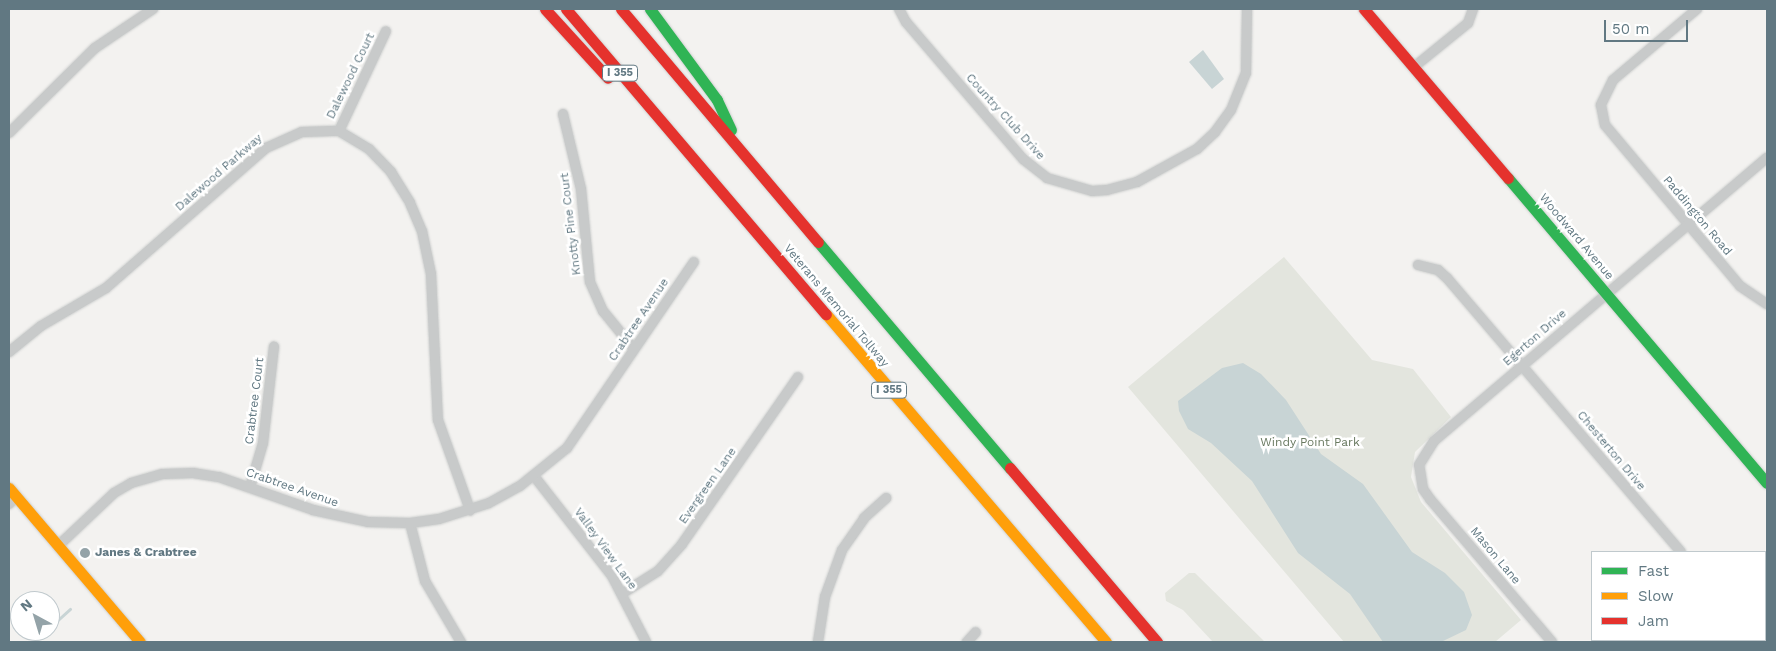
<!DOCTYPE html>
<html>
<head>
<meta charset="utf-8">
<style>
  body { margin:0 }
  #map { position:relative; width:1776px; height:651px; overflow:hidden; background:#f3f2f0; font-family:"Work Sans",sans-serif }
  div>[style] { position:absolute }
  .green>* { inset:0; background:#e3e5de }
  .water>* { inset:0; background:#c8d4d5 }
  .stream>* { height:3px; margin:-1.5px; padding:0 1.5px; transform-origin:1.5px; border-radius:1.5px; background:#c8d4d5 }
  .roads { filter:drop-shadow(0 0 1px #ced0cf) drop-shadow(0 0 1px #ced0cf) }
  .street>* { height:10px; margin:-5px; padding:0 5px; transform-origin:5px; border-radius:5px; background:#c8caca }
  .fast>* { height:11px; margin:-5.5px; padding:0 5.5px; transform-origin:5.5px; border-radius:5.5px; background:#30b455 }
  .slow>* { height:11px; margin:-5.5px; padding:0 5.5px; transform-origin:5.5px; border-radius:5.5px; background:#ff9f0a }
  .jam>* { height:11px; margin:-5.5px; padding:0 5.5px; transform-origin:5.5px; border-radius:5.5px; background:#e5322d }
  .dots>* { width:14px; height:14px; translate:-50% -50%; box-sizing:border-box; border:2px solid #fff; border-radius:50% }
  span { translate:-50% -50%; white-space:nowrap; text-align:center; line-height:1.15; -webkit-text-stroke:5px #fff; paint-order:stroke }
  .shield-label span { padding:1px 4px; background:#fff; border:1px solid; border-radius:4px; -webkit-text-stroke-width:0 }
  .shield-label { font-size:11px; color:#617882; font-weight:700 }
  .street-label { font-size:12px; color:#617882 }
  .park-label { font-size:12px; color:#697960 }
  .poi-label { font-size:12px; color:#617882; font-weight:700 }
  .left { translate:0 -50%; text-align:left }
  .frame { position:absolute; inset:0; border:10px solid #617882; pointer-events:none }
  .legend { position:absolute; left:1591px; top:551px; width:175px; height:90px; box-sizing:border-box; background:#fff; border:1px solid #c0c9cd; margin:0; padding:6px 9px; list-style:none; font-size:15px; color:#617882 }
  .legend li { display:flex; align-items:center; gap:10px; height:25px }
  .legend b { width:25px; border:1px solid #c0c9cd }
  .north { position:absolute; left:10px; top:591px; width:50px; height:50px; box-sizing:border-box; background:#fff; border:1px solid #c0c9cd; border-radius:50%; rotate:321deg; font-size:14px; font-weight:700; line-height:20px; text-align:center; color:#617882 }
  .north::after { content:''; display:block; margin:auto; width:18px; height:22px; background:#94a3a8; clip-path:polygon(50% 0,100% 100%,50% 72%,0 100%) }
  .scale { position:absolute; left:1604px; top:20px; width:84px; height:22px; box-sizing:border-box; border:2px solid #617882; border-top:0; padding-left:6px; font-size:15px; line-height:18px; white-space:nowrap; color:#617882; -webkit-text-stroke:4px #fff; paint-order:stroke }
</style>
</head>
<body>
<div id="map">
  <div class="green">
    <div style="clip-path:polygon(1284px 257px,1372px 360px,1413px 369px,1451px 417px,1415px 452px,1411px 477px,1421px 502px,1521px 620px,1495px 642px,1344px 642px,1128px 387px)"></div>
    <div style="clip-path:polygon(1189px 573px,1195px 573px,1265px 642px,1213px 642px,1183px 610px,1166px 601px,1165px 593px)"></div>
  </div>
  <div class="water">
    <div style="clip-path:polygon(1203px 50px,1224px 79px,1212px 89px,1189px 62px)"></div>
    <div style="clip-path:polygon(1243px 363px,1261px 374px,1286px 400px,1321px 454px,1363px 484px,1412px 552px,1445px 573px,1464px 592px,1472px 615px,1466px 630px,1441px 642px,1383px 642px,1350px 594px,1298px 553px,1252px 481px,1211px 443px,1188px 429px,1179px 411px,1178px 401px,1222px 368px)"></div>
  </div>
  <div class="stream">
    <div style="left:50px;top:627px;width:27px;rotate:-42deg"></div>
    <div style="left:36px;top:640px;width:13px;rotate:-42deg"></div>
  </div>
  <div class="roads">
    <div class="street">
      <div style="left:899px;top:9px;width:15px;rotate:62deg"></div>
      <div style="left:906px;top:22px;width:180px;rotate:49.5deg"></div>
      <div style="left:1023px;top:159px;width:31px;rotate:38deg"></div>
      <div style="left:1047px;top:178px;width:47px;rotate:16.1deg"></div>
      <div style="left:1092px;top:191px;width:15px;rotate:-4deg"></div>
      <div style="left:1107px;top:190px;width:31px;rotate:-15deg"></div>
      <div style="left:1137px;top:182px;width:68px;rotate:-28.8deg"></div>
      <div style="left:1197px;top:149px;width:25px;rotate:-43deg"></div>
      <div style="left:1215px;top:132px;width:27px;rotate:-54deg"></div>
      <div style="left:1231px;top:110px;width:40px;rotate:-68deg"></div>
      <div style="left:1246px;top:73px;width:64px;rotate:-89.1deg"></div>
      <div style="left:1697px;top:9px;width:110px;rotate:139.8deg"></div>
      <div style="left:1613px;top:80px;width:28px;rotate:116deg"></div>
      <div style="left:1601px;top:105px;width:20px;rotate:79deg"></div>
      <div style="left:1605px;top:125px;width:210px;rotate:50deg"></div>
      <div style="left:1740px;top:286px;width:32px;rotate:34deg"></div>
      <div style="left:1414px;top:67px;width:70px;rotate:-39.2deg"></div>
      <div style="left:1468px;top:23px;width:15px;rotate:-70deg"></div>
      <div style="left:563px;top:114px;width:77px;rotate:76.5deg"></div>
      <div style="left:581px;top:189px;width:93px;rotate:84.5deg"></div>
      <div style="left:590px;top:282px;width:32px;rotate:66deg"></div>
      <div style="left:603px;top:311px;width:49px;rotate:50.8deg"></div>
      <div style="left:339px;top:131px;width:110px;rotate:-64.8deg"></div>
      <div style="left:9px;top:133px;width:121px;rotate:-44.7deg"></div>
      <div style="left:95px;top:48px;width:70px;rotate:-33.9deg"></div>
      <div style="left:1418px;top:265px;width:21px;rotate:14deg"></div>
      <div style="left:1438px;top:270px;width:12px;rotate:42deg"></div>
      <div style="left:1447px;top:278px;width:360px;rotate:49.5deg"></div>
      <div style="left:9px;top:352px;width:41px;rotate:-39.1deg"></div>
      <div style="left:41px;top:326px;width:75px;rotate:-30.3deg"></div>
      <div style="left:106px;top:288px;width:213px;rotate:-41.2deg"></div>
      <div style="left:266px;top:148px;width:39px;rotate:-24deg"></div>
      <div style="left:302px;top:132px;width:37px;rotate:-2deg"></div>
      <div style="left:339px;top:131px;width:35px;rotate:31deg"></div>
      <div style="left:369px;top:149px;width:32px;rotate:46deg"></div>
      <div style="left:391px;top:172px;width:36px;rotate:58deg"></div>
      <div style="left:410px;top:203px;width:30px;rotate:67deg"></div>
      <div style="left:422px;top:231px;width:44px;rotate:78.2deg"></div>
      <div style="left:431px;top:274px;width:146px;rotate:87.3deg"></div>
      <div style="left:438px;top:420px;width:96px;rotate:70.4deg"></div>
      <div style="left:534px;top:476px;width:127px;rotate:52deg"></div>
      <div style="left:612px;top:576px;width:74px;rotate:62.7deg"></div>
      <div style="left:250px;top:487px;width:46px;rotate:-73.5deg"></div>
      <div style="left:263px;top:443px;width:97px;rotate:-83.5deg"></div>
      <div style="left:9px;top:504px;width:10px;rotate:-45deg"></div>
      <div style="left:410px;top:523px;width:60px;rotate:75.5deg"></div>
      <div style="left:425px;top:581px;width:71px;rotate:59.5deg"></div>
      <div style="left:58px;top:546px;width:77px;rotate:-43.4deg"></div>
      <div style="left:114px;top:493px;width:20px;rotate:-30deg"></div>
      <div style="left:131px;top:483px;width:33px;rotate:-16deg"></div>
      <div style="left:163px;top:474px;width:30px;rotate:-2deg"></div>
      <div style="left:193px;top:473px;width:26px;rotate:9deg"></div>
      <div style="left:219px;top:477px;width:100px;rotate:19.3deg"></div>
      <div style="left:313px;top:510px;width:56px;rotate:12.3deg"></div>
      <div style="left:368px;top:522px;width:42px;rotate:1.4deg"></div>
      <div style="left:410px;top:523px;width:29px;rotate:-8deg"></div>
      <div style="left:439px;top:519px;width:52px;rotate:-17.7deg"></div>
      <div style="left:489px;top:503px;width:35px;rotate:-29deg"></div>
      <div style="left:520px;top:486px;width:60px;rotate:-39deg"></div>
      <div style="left:567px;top:448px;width:225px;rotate:-55.7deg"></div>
      <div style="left:623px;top:593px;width:41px;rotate:-32.2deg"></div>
      <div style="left:658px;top:571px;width:36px;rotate:-48deg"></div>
      <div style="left:682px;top:544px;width:203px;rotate:-55.2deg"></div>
      <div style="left:1755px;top:640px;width:3px;rotate:45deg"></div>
      <div style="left:818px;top:642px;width:46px;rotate:-81.2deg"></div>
      <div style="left:825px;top:597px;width:50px;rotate:-70.1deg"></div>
      <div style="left:842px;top:550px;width:39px;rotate:-55deg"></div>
      <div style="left:864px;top:518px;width:30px;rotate:-42deg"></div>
      <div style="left:967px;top:642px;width:13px;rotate:-48deg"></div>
      <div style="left:1552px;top:642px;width:188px;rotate:-130.5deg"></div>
      <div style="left:1430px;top:499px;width:12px;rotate:-125deg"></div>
      <div style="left:1423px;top:489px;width:24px;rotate:-99deg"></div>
      <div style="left:1419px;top:465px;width:28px;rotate:-58deg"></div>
      <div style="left:1434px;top:441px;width:437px;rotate:-40.4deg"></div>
    </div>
    <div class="fast">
      <div style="left:650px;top:9px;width:113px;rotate:53.6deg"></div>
      <div style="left:717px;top:100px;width:33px;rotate:65deg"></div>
      <div style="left:1508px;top:178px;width:400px;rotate:49.7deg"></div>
      <div style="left:818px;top:242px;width:297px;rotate:49.7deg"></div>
    </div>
    <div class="slow">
      <div style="left:826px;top:314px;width:431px;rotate:49.5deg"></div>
      <div style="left:9px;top:488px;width:202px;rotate:49.6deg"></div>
    </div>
    <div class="jam">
      <div style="left:545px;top:9px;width:93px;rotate:47.6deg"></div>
      <div style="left:566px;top:9px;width:401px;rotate:49.6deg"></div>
      <div style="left:621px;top:9px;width:305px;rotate:49.8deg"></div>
      <div style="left:1364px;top:9px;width:222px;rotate:49.6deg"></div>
      <div style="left:1010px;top:468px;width:228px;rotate:49.8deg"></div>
    </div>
  </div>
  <div class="dots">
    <div style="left:85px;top:553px;background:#94a3a8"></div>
  </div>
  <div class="shield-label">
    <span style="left:620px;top:73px">I 355</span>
    <span style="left:889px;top:390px">I 355</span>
  </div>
  <div class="street-label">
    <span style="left:351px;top:76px;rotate:-64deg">Dalewood Court</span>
    <span style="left:1005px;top:117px;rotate:48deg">Country Club Drive</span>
    <span style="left:219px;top:173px;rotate:-41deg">Dalewood Parkway</span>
    <span style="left:1697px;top:216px;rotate:50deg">Paddington Road</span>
    <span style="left:571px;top:224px;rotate:-97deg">Knotty Pine Court</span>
    <span style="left:1576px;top:237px;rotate:50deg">Woodward Avenue</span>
    <span style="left:836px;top:306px;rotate:50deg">Veterans Memorial Tollway</span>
    <span style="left:639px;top:320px;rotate:-56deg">Crabtree Avenue</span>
    <span style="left:1535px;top:338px;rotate:-41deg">Egerton Drive</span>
    <span style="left:255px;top:401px;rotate:-83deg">Crabtree Court</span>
    <span style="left:1611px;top:451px;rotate:50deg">Chesterton Drive</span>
    <span style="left:708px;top:486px;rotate:-55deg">Evergreen Lane</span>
    <span style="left:292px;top:488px;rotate:19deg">Crabtree Avenue</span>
    <span style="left:605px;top:549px;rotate:54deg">Valley View Lane</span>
    <span style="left:1495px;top:556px;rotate:50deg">Mason Lane</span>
  </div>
  <div class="park-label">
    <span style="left:1310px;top:443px">Windy Point Park</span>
  </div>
  <div class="poi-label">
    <span class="left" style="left:95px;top:553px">Janes &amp; Crabtree</span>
  </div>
  <div class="frame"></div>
  <ul class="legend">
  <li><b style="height:6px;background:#30b455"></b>Fast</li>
  <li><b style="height:6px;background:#ff9f0a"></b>Slow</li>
  <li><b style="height:6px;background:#e5322d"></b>Jam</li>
  </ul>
  <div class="north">N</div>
  <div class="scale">50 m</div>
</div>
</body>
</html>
